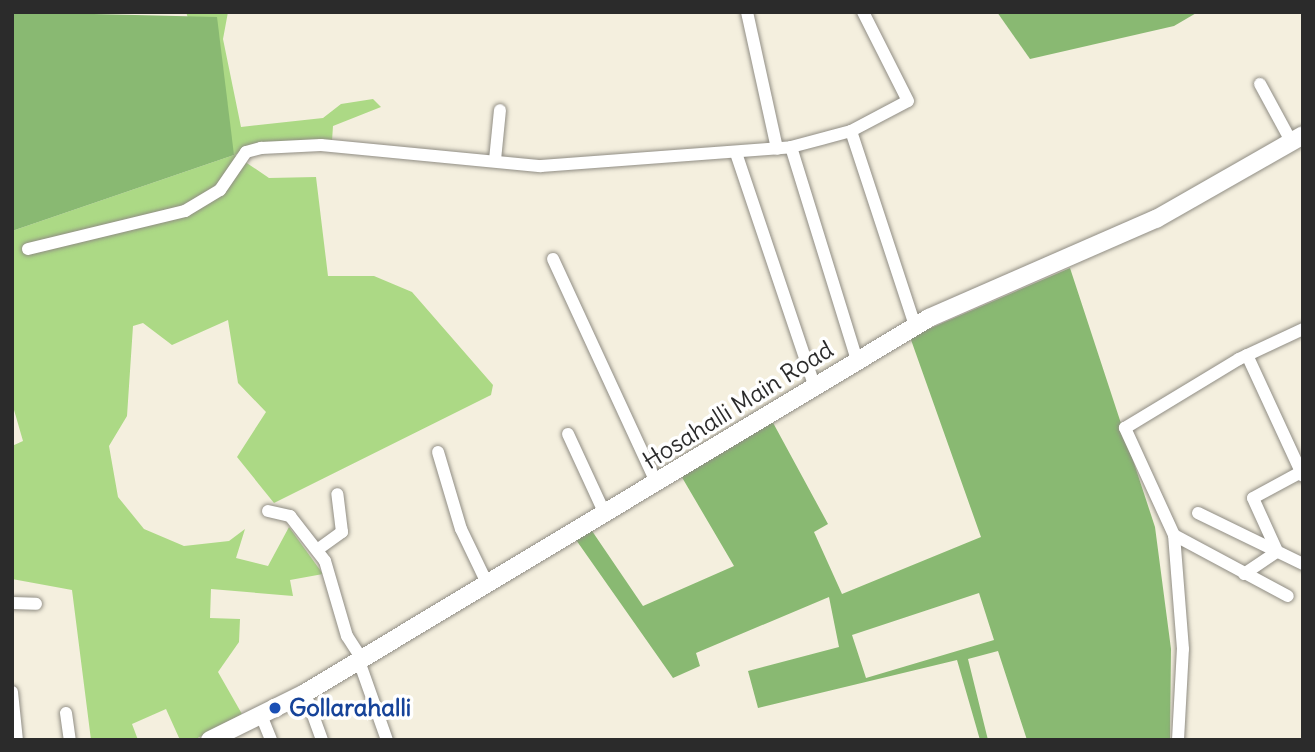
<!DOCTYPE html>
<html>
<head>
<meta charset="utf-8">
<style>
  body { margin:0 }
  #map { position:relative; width:1315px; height:752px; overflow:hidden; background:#f4efde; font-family:Delius,sans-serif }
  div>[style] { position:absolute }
  .green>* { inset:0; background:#acd985 }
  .forest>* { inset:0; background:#89b972 }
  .roads { filter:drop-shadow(0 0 2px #908d84) drop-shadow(0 0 2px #908d84) }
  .street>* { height:12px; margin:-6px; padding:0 6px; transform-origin:6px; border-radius:6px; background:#fff }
  .secondary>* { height:18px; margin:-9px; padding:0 9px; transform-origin:9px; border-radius:9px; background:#fff }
  .dots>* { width:19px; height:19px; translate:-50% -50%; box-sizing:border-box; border:4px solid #fff; border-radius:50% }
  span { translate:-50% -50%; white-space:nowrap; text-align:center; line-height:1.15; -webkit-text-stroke:7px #fff; paint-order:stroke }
  .street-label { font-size:24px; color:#2b2b2b }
  .transit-label { font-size:24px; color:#164399; font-weight:700 }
  .left { translate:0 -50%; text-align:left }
  .frame { position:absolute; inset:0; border:14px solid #2b2b2b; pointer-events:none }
</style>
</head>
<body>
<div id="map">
  <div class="green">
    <div style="clip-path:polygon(186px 12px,228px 12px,223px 39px,241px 127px,323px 118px,341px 104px,373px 99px,381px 107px,333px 126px,332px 141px,248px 148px,235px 155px,269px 178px,316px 177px,328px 276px,374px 276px,412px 292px,493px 385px,491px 395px,274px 503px,237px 457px,266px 412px,238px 383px,228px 320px,172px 345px,143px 323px,133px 326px,127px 416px,109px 446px,118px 497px,144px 529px,184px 546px,229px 541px,245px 529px,236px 558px,268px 566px,289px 527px,323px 574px,290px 580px,293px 596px,211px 589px,210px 618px,240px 619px,239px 642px,218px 672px,242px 714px,194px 740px,180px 740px,166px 709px,132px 724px,138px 740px,91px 740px,72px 590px,12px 579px,12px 446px,23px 441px,12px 403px,12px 231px,234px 155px)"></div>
  </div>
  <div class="forest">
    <div style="clip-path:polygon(12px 12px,217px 17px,234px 155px,12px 231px)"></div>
    <div style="clip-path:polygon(997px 12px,1198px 12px,1174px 26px,1030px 59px)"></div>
    <div style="clip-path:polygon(evenodd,1070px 268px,1155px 527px,1171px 649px,1170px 740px,1027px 740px,998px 651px,968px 659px,988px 740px,980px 740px,957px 660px,758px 708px,748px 671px,839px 647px,829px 597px,696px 653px,700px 666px,673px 678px,574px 537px,590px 528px,643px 606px,734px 566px,680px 474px,771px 419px,828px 524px,814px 532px,842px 594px,981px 537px,910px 337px,1070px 268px,979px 593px,994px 640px,866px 678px,852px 635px,979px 593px)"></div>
  </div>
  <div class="roads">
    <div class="street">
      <div style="left:747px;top:12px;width:140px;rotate:77.6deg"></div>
      <div style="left:1260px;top:84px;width:65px;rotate:61.5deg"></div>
      <div style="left:851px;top:131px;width:205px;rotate:71.8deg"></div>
      <div style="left:791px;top:147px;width:223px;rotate:72.8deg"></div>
      <div style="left:736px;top:153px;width:245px;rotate:71.4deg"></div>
      <div style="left:495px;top:160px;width:50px;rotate:-84.3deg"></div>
      <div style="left:28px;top:249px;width:162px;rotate:-13.6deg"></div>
      <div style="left:185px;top:211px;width:41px;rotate:-31deg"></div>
      <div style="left:220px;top:190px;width:46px;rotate:-55.6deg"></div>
      <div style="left:246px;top:152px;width:16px;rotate:-15deg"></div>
      <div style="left:261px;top:148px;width:60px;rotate:-2.9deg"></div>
      <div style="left:321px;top:145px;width:221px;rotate:5.5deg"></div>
      <div style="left:541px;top:166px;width:251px;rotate:-4.3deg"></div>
      <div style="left:791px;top:147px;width:62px;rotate:-14.9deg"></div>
      <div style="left:851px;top:131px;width:64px;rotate:-27.8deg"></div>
      <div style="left:908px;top:101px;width:100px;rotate:-116.8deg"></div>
      <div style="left:553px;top:259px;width:248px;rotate:65.2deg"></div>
      <div style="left:1247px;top:355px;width:133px;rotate:65.2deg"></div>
      <div style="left:568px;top:434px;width:88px;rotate:65.2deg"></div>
      <div style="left:438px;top:452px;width:80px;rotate:73.4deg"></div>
      <div style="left:461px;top:529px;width:60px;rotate:64.3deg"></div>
      <div style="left:268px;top:511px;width:23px;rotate:13deg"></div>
      <div style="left:290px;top:516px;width:57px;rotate:52.1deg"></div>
      <div style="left:325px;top:561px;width:78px;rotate:73.7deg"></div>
      <div style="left:347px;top:636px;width:27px;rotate:57deg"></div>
      <div style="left:1198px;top:513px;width:117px;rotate:25.9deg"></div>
      <div style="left:1174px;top:535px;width:129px;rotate:28.2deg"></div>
      <div style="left:317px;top:550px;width:31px;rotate:-36deg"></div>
      <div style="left:342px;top:532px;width:38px;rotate:-97deg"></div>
      <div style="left:1277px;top:551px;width:58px;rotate:-114.4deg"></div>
      <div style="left:1253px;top:498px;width:57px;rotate:-28.4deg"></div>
      <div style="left:1244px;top:574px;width:40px;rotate:-34deg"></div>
      <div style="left:12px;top:603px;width:24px;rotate:2deg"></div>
      <div style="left:359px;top:661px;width:84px;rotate:70.5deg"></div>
      <div style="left:12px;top:692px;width:48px;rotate:84.1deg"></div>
      <div style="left:305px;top:693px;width:50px;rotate:70.1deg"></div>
      <div style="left:66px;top:713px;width:27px;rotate:82deg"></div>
      <div style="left:261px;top:715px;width:27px;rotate:68deg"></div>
      <div style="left:1178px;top:740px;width:91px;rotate:-86.9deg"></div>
      <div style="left:1183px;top:649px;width:114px;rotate:-94.5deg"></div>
      <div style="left:1174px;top:535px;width:118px;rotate:-114.6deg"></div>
      <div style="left:1125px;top:428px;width:133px;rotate:-31.2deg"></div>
      <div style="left:1239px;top:359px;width:71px;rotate:-25.1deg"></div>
    </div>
    <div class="secondary">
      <div style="left:210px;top:740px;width:106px;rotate:-26.3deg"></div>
      <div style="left:305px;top:693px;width:728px;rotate:-31deg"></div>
      <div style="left:929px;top:318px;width:248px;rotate:-23.6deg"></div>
      <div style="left:1156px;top:219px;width:169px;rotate:-29.7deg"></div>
    </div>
  </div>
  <div class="dots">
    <div style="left:275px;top:708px;background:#1a4fb4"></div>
  </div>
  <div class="street-label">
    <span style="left:738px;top:405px;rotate:-32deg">Hosahalli Main Road</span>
  </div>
  <div class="transit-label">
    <span class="left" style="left:289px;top:708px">Gollarahalli</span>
  </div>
  <div class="frame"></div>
</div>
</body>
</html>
